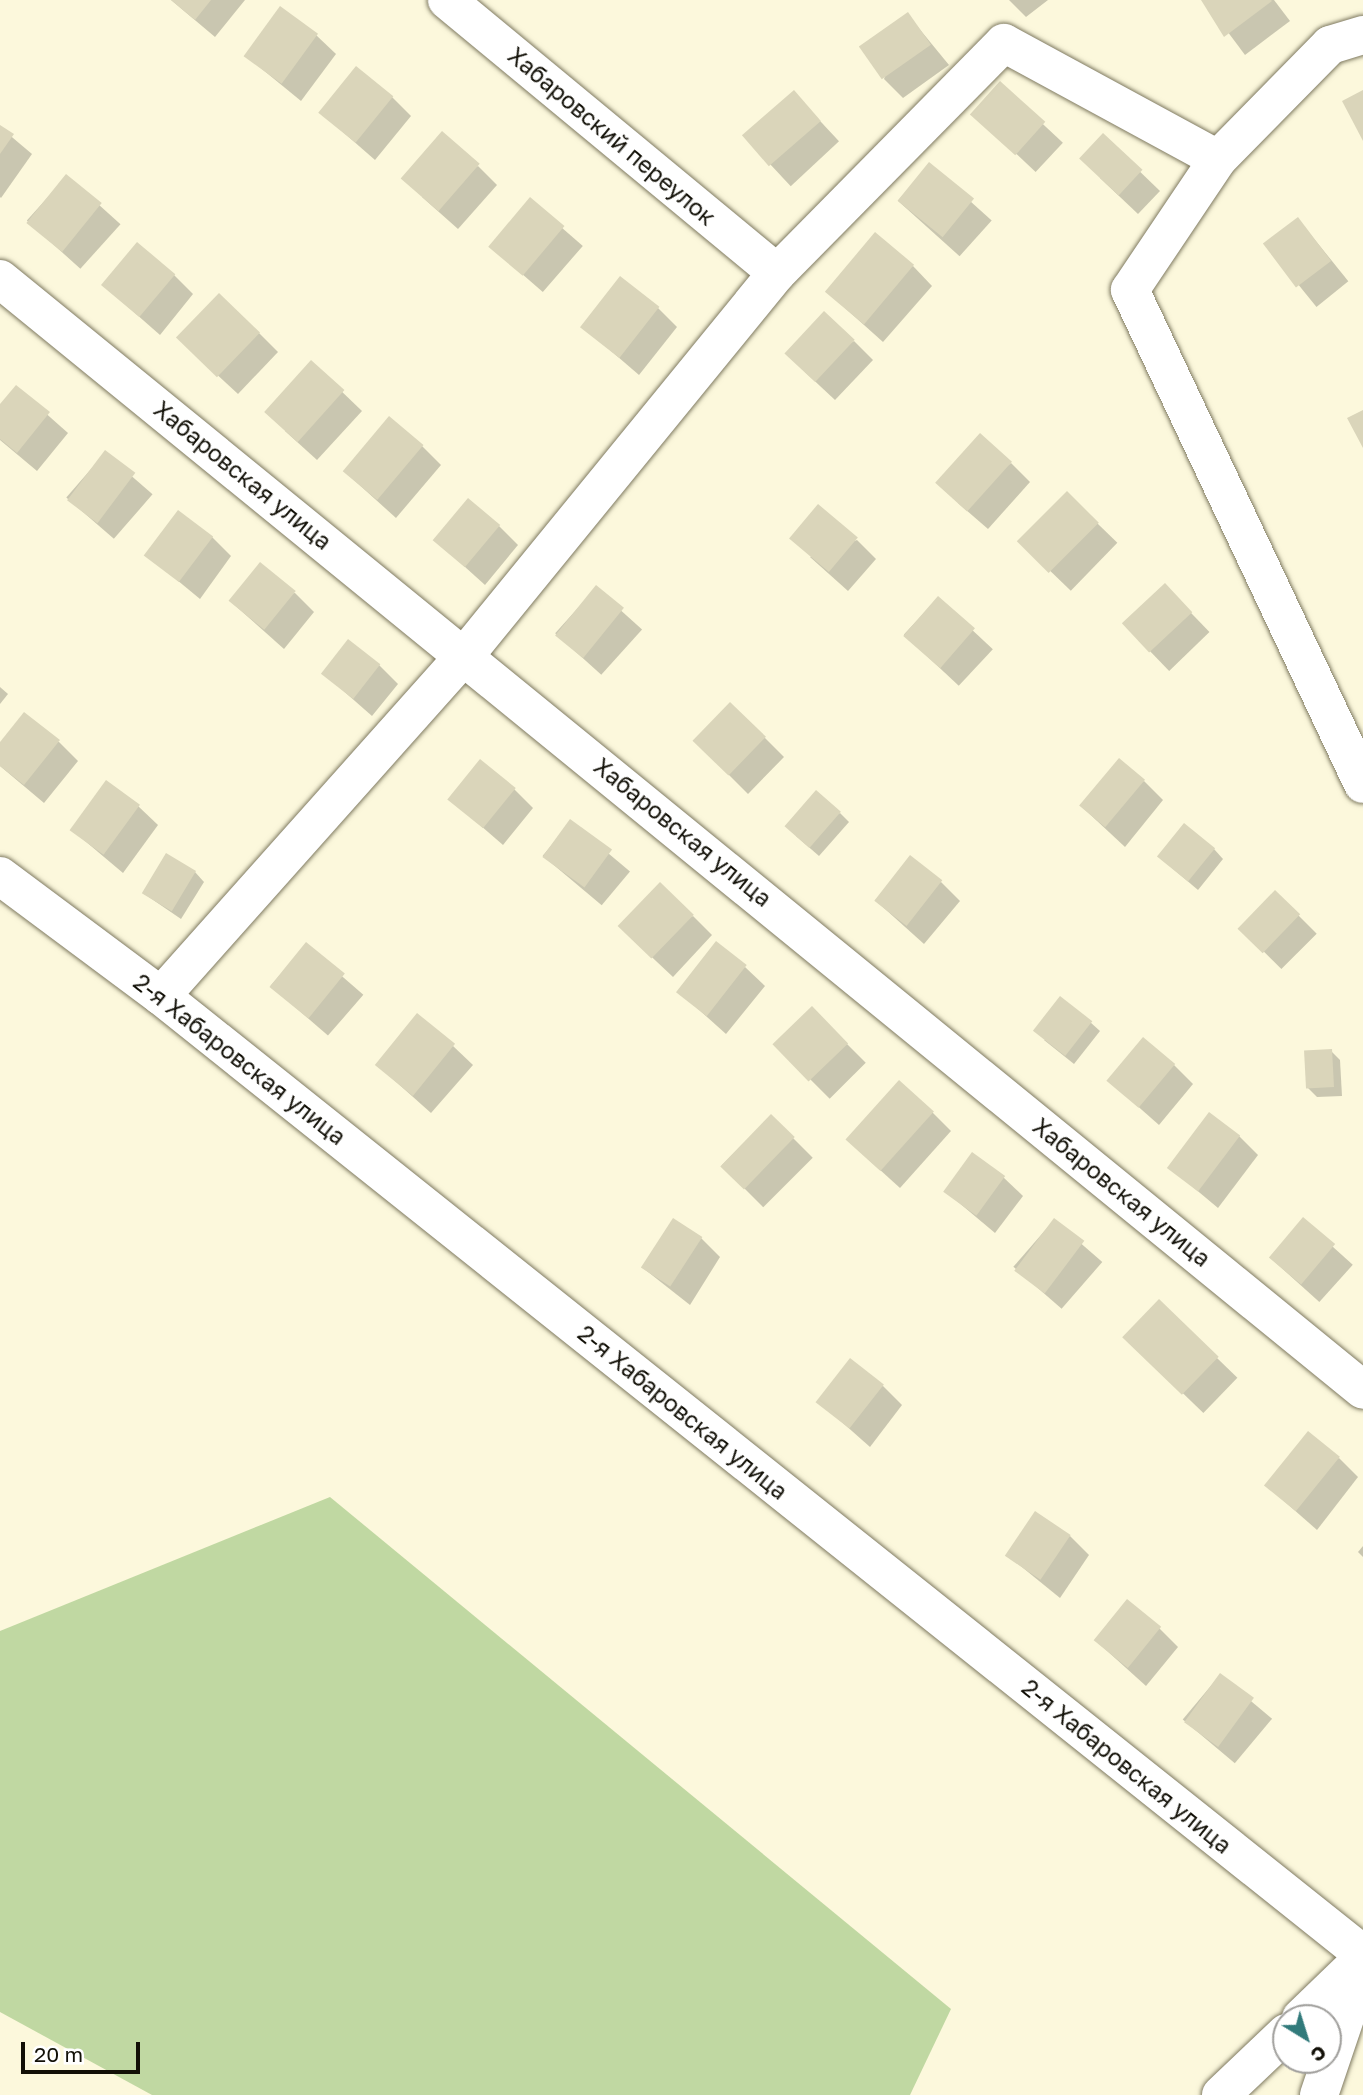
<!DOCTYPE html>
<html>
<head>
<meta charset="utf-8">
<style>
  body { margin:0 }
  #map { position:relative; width:1363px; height:2095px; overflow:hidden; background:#fcf8dc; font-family:"Golos Text",sans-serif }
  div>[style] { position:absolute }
  .green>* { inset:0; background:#c0d8a2 }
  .shadow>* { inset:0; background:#0003; transform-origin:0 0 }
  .building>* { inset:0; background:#dad5ba; transform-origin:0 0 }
  .roads { filter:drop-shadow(0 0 2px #7f7a61) drop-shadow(0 0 2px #7f7a61) }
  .minor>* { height:38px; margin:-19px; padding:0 19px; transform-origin:19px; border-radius:19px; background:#fff }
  span { translate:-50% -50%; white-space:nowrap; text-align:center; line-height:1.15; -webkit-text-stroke:5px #fff; paint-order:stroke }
  .street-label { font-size:23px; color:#121007 }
  .north { position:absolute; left:1272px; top:2004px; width:70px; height:70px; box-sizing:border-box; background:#fff; border:2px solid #a09f9c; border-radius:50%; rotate:142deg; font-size:19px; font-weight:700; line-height:28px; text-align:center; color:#121007 }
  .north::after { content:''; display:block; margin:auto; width:24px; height:32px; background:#317a7b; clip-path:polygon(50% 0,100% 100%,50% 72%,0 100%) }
  .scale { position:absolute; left:21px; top:2042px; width:119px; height:32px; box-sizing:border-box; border:4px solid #121007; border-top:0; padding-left:9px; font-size:21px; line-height:24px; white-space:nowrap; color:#121007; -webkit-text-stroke:5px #fff; paint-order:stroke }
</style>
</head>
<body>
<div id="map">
  <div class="green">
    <div style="clip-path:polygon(330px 1497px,951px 2009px,910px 2095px,152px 2095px,0 2012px,0 1631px)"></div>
  </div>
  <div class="shadow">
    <div style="clip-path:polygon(171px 0,245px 0,215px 37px)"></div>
    <div style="clip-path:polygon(1009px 0,1048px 0,1026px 17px)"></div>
    <div style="clip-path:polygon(1204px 0,1274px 0,1290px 21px,1245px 55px)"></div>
    <div style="clip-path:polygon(908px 15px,949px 65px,903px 98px,884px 79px)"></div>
    <div style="clip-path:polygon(316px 35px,336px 54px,301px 101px,246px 56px)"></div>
    <div style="left:1000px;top:84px;width:86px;height:40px;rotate:43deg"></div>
    <div style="left:794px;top:93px;width:66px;height:66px;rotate:47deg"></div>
    <div style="clip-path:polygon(392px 97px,411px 116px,375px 160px,320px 112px)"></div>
    <div style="clip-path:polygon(0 127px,32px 154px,1px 198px,0 197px)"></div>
    <div style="clip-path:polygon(1103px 136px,1160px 191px,1138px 214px,1100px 178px)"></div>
    <div style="left:930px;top:165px;width:83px;height:48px;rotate:42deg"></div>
    <div style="clip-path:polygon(478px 166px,497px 185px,458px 229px,422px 197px)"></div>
    <div style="left:67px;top:176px;width:72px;height:60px;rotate:42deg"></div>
    <div style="left:530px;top:200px;width:70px;height:61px;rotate:41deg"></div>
    <div style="left:1298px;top:219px;width:80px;height:41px;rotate:51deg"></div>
    <div style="clip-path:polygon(913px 266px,932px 286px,883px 342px,826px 291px)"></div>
    <div style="clip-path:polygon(174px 275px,193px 294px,160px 335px,103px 285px)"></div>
    <div style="clip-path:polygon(658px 308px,677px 327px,639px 375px,582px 326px)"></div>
    <div style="clip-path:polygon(259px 333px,278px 352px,238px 394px,199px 358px)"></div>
    <div style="clip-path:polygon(854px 341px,873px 360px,835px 400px,805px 372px)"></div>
    <div style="clip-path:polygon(311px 362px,362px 411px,317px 460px,285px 431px)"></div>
    <div style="clip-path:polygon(16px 387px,68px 433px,37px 471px,0 440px,0 406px)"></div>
    <div style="clip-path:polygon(422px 446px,441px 465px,396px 518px,344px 471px)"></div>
    <div style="left:105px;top:453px;width:63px;height:59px;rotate:41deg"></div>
    <div style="clip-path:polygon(1011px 463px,1030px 482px,988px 529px,958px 503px)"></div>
    <div style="left:1067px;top:494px;width:70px;height:67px;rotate:44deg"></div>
    <div style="clip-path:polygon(499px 526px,518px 545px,485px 585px,434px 539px)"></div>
    <div style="clip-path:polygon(212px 537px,231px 556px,200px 599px,148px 556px)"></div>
    <div style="clip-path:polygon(857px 540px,876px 559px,848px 591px,810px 557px)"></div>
    <div style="left:1165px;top:586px;width:64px;height:56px;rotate:46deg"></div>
    <div style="left:596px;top:588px;width:62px;height:61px;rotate:42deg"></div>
    <div style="clip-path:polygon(295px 593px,314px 612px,284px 649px,230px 601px)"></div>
    <div style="left:938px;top:598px;width:75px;height:50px;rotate:43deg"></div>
    <div style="clip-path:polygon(379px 665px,398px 684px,372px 716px,323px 673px)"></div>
    <div style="clip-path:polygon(0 687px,8px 694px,0 704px)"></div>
    <div style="clip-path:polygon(765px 738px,784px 757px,748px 794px,695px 741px)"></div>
    <div style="clip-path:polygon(59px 742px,78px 761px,44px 803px,0 766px,0 744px)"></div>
    <div style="clip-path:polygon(1144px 781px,1163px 800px,1125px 847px,1081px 806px)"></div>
    <div style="clip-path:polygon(514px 789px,533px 808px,503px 845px,451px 800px)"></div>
    <div style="clip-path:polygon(138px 806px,158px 825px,123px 873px,72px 830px)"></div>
    <div style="clip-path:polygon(840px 813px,849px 822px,819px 856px,796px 836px)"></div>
    <div style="left:571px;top:822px;width:77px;height:44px;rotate:40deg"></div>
    <div style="clip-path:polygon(1214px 849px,1223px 859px,1198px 890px,1159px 857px)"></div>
    <div style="clip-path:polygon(195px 872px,204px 882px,181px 919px,143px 893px)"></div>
    <div style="clip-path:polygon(941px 882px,960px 901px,924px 944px,875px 900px)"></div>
    <div style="left:1275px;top:892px;width:59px;height:50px;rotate:45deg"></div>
    <div style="clip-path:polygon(693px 916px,712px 935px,673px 977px,639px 945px)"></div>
    <div style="left:306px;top:945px;width:76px;height:54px;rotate:41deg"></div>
    <div style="clip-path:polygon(745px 967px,765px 986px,726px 1034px,678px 991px)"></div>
    <div style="left:812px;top:1009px;width:76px;height:51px;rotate:45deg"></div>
    <div style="clip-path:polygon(1090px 1022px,1100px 1031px,1074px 1064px,1044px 1040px)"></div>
    <div style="clip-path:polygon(453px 1046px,473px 1065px,431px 1113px,376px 1064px)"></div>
    <div style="clip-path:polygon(1331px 1051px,1340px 1060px,1342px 1096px,1317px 1097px,1308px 1088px)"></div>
    <div style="clip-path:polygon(1174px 1065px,1193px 1084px,1159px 1125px,1108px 1080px)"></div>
    <div style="clip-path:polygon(932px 1112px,951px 1131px,900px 1188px,868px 1159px)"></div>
    <div style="left:771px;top:1116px;width:59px;height:70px;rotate:45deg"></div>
    <div style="clip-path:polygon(1239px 1136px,1258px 1155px,1218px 1208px,1169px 1167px)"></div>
    <div style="clip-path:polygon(1003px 1177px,1023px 1196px,995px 1233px,945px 1191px)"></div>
    <div style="left:1054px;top:1220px;width:64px;height:62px;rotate:41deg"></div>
    <div style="left:1303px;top:1220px;width:67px;height:50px;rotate:42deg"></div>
    <div style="clip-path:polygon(701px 1238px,720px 1257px,690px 1305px,643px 1268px)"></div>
    <div style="left:1159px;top:1302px;width:109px;height:49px;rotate:44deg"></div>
    <div style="clip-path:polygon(883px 1386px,902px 1405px,870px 1447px,818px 1401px)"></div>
    <div style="clip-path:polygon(1339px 1458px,1358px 1477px,1317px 1530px,1267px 1486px)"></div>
    <div style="clip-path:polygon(1070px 1536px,1089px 1555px,1060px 1598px,1007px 1555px)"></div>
    <div style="clip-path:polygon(1363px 1546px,1363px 1557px,1358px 1552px)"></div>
    <div style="clip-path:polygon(1159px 1628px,1178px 1647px,1146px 1686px,1095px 1640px)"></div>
    <div style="left:1220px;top:1675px;width:68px;height:58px;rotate:40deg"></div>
  </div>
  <div class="building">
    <div style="clip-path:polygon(171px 0,211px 0,195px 20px)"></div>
    <div style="clip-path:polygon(1201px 0,1271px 0,1272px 1px,1224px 37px)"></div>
    <div style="left:280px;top:6px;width:47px;height:62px;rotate:36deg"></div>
    <div style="left:908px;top:12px;width:40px;height:60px;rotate:55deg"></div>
    <div style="left:356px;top:66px;width:48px;height:60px;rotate:39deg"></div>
    <div style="left:1000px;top:81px;width:61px;height:45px;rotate:42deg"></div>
    <div style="left:794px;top:90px;width:41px;height:69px;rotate:49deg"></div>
    <div style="clip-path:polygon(1363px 90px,1363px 141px,1342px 101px)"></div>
    <div style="clip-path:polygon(0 125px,14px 134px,0 154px)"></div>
    <div style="left:442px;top:131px;width:50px;height:63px;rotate:41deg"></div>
    <div style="left:1103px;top:133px;width:54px;height:35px;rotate:43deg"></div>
    <div style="left:929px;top:162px;width:58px;height:50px;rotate:39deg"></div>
    <div style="left:66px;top:174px;width:46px;height:63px;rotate:39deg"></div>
    <div style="left:530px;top:197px;width:45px;height:65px;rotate:40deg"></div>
    <div style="left:1298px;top:217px;width:55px;height:44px;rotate:53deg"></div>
    <div style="left:875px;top:232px;width:51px;height:78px;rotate:40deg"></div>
    <div style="left:137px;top:242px;width:50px;height:56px;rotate:40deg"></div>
    <div style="left:620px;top:276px;width:50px;height:65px;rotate:38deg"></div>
    <div style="left:219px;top:293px;width:57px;height:62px;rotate:44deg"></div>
    <div style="left:824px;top:311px;width:42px;height:58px;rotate:43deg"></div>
    <div style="left:311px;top:360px;width:45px;height:70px;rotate:42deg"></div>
    <div style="clip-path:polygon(16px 385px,50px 412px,17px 453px,0 439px,0 404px)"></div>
    <div style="clip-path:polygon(1363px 410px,1363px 448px,1347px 418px)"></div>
    <div style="left:389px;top:416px;width:45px;height:72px;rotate:40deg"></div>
    <div style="left:980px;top:433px;width:43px;height:67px;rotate:42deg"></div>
    <div style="left:105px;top:450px;width:38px;height:63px;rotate:37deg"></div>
    <div style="left:1067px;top:491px;width:45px;height:71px;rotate:45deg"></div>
    <div style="left:468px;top:498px;width:42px;height:55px;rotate:40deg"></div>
    <div style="left:818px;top:504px;width:52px;height:45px;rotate:40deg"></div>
    <div style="left:178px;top:510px;width:44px;height:57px;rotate:37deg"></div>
    <div style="left:260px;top:562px;width:46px;height:50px;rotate:39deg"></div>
    <div style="left:1165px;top:583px;width:40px;height:59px;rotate:47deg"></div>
    <div style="left:596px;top:585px;width:36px;height:65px;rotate:39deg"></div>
    <div style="left:938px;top:596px;width:49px;height:53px;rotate:41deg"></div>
    <div style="left:348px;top:639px;width:41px;height:44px;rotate:38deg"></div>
    <div style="left:730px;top:702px;width:50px;height:54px;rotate:44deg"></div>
    <div style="clip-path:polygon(24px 712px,60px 740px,24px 785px,0 766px,0 742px)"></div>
    <div style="left:1119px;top:758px;width:34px;height:62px;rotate:40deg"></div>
    <div style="left:480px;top:759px;width:46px;height:52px;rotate:39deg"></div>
    <div style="left:106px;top:780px;width:42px;height:62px;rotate:36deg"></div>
    <div style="left:816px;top:790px;width:33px;height:48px;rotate:41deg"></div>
    <div style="left:570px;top:819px;width:52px;height:47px;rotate:36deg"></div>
    <div style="left:1184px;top:823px;width:40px;height:43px;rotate:39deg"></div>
    <div style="left:166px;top:853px;width:35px;height:47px;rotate:31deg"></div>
    <div style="left:910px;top:855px;width:41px;height:58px;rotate:38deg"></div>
    <div style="left:660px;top:882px;width:47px;height:61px;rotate:44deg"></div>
    <div style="left:1275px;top:890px;width:35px;height:54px;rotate:44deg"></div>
    <div style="left:716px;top:941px;width:39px;height:65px;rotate:38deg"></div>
    <div style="left:306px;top:942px;width:50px;height:58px;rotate:39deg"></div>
    <div style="left:1060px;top:996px;width:41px;height:44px;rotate:38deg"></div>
    <div style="left:812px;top:1006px;width:52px;height:55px;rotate:46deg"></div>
    <div style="left:417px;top:1013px;width:49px;height:67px;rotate:39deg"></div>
    <div style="left:1143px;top:1037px;width:42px;height:57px;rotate:40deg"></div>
    <div style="left:1332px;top:1049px;width:38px;height:28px;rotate:87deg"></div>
    <div style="left:899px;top:1080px;width:47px;height:80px;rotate:42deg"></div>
    <div style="left:1209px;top:1112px;width:39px;height:70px;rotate:37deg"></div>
    <div style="left:771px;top:1114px;width:33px;height:73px;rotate:44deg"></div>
    <div style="left:972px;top:1152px;width:41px;height:49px;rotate:36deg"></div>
    <div style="left:1303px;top:1217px;width:42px;height:53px;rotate:40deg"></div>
    <div style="left:673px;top:1218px;width:35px;height:59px;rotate:33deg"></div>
    <div style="left:1054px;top:1218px;width:38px;height:66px;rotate:37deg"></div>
    <div style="left:1159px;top:1299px;width:83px;height:53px;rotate:44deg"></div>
    <div style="left:850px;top:1358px;width:43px;height:56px;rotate:38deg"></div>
    <div style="left:1308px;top:1431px;width:41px;height:70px;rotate:39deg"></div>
    <div style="left:1035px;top:1511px;width:43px;height:54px;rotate:34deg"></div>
    <div style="left:1127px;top:1599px;width:44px;height:53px;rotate:39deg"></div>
    <div style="left:1220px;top:1673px;width:42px;height:61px;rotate:36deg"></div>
  </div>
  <div class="roads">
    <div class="minor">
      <div style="left:447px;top:0;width:428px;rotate:39.6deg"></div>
      <div style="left:1218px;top:159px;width:160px;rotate:-45.5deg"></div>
      <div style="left:1330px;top:45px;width:34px;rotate:-17deg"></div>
      <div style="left:0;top:279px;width:1758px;rotate:39.18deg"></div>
      <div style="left:0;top:876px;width:201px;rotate:36.7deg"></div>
      <div style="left:161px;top:996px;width:1537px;rotate:38.56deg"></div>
      <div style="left:161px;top:996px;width:458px;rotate:-48.3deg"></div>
      <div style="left:466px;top:654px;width:492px;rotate:-50.8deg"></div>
      <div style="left:777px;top:273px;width:323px;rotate:-45.4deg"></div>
      <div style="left:1004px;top:43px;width:243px;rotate:28.5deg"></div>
      <div style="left:1218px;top:159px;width:158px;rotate:123.9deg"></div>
      <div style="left:1130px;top:290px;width:546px;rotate:64.75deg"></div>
      <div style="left:1301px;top:2018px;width:83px;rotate:-44deg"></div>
      <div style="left:1221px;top:2095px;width:90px;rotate:-43.6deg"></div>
      <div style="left:1319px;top:2095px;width:137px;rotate:-71.3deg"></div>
    </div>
  </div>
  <div class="street-label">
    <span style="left:612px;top:136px;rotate:40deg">Хабаровский переулок</span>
    <span style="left:243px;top:475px;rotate:39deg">Хабаровская улица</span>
    <span style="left:683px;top:832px;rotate:39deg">Хабаровская улица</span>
    <span style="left:240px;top:1059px;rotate:38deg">2-я Хабаровская улица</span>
    <span style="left:1122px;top:1192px;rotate:39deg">Хабаровская улица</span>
    <span style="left:683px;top:1412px;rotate:39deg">2-я Хабаровская улица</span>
    <span style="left:1127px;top:1766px;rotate:39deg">2-я Хабаровская улица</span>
  </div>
  <div class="north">С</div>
  <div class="scale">20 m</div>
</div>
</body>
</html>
